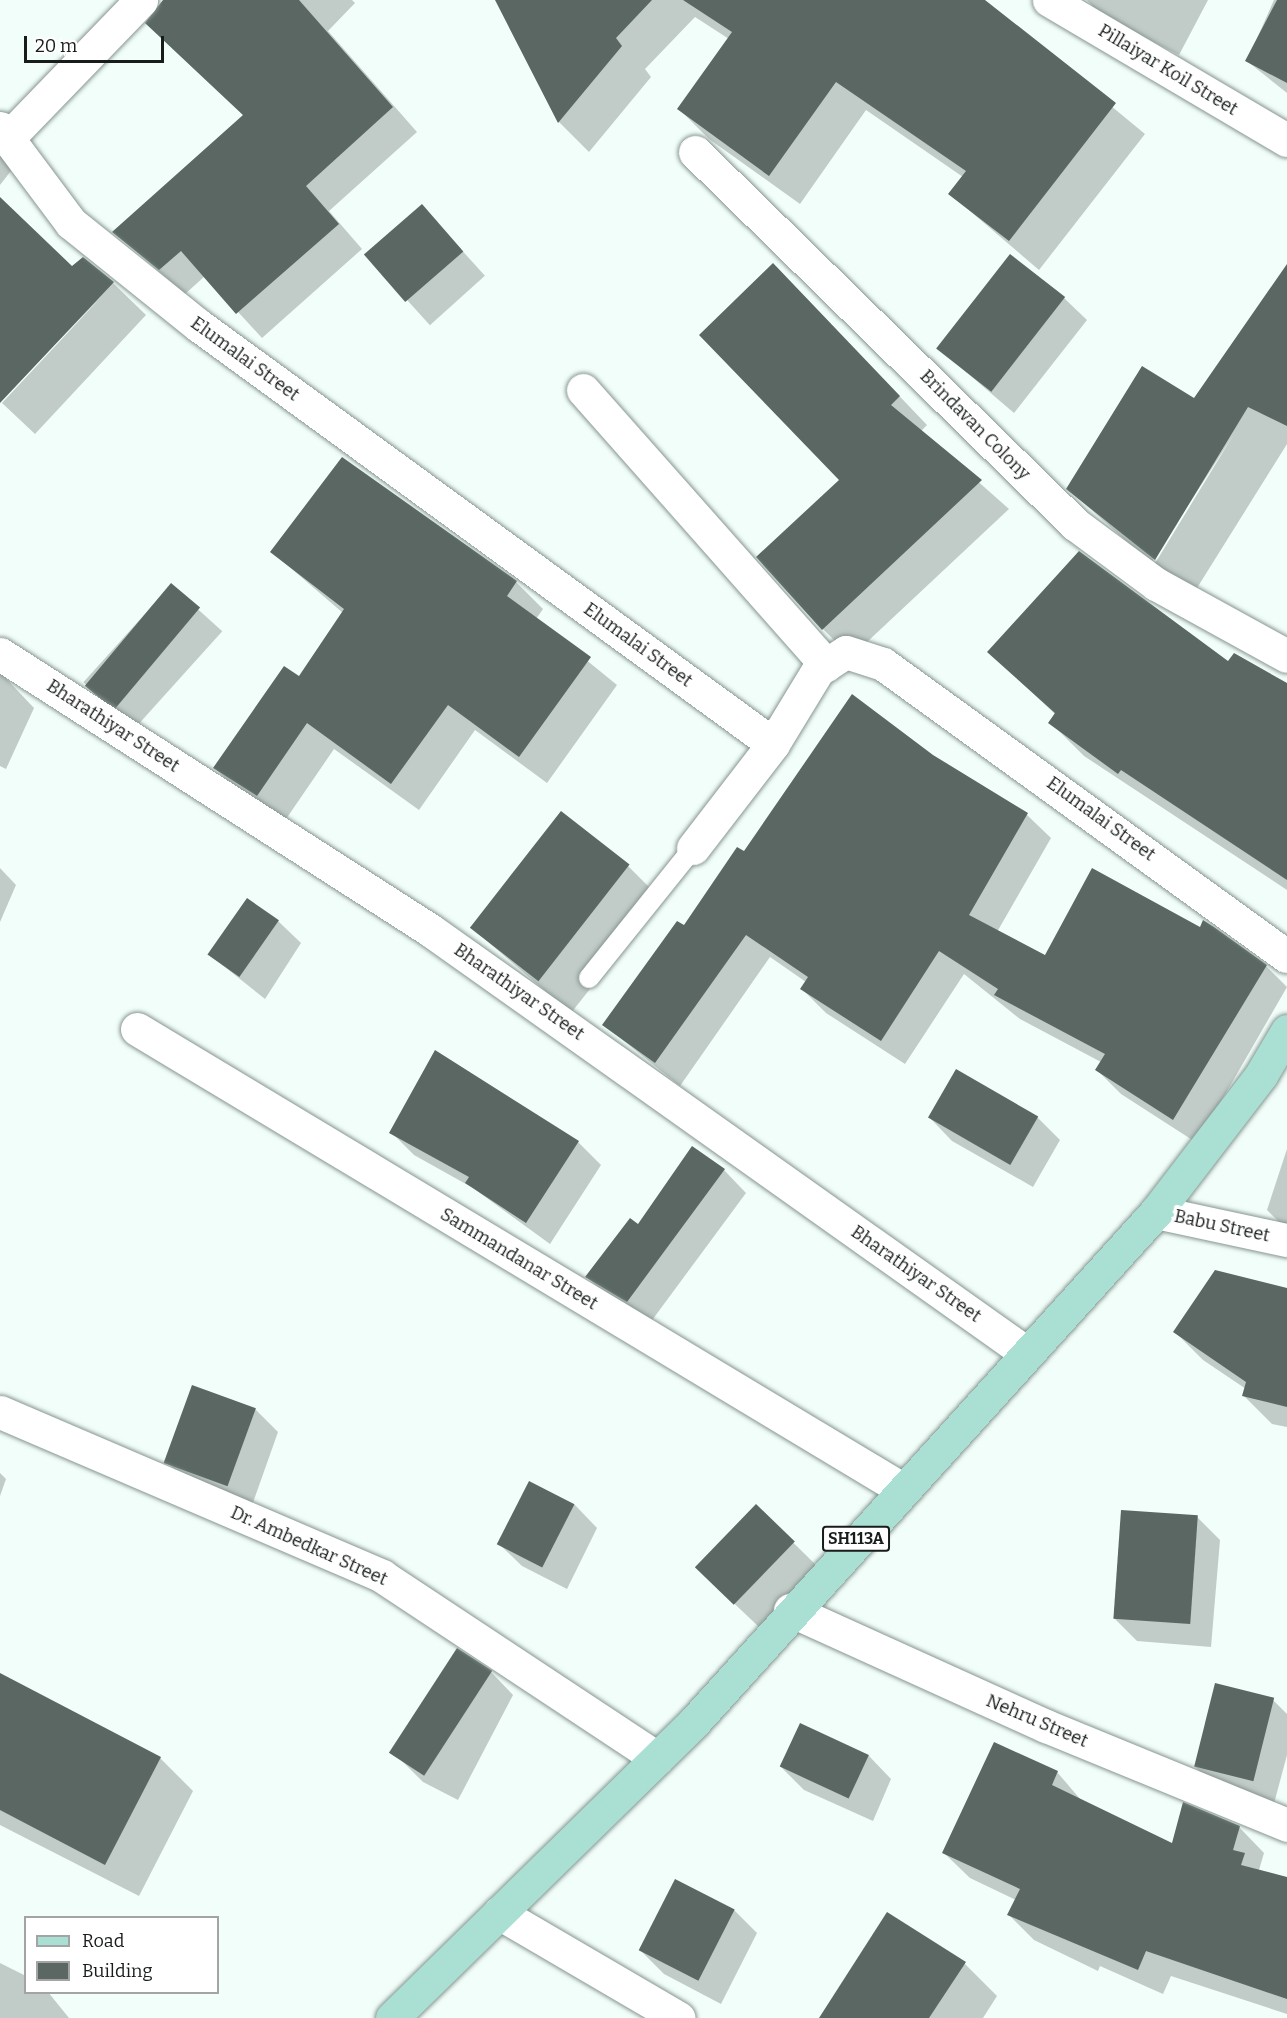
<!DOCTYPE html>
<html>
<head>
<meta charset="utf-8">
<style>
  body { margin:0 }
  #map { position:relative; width:1287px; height:2018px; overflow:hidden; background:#f2fefa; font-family:Bitter,serif }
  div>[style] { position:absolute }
  .shadow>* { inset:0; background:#0003; transform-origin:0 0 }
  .building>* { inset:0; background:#5a6763; transform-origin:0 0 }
  .roads { filter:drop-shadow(0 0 2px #869590) drop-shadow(0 0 2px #869590) }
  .lane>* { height:20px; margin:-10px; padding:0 10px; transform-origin:10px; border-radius:10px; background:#fff }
  .street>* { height:33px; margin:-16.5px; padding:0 16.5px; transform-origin:16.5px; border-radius:16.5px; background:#fff }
  .primary>* { height:33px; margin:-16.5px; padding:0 16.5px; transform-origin:16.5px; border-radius:16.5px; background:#aae0d3 }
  span { translate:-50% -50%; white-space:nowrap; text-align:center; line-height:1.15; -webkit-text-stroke:6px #fff; paint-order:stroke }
  .shield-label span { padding:2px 4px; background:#fff; border:2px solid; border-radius:4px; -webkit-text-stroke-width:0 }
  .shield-label { font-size:16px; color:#181d1c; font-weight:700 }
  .street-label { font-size:18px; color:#181d1c }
  .legend { position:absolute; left:24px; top:1916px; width:195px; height:78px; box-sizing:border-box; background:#fff; border:2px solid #a3a5a4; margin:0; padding:8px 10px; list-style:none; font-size:18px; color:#181d1c }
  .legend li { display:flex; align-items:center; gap:12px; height:30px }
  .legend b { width:30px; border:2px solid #a3a5a4 }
  .scale { position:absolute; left:24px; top:36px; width:140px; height:27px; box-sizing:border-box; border:3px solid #181d1c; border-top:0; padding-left:8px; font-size:18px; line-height:21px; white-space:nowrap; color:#181d1c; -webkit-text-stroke:4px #fff; paint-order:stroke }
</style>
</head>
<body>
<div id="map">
  <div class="shadow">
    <div style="clip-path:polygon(167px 0,352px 0,355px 3px,328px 31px,417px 132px,329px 211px,362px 249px,262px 338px,205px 276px,185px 294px,114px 232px,244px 116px,172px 48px)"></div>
    <div style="clip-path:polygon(497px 0,929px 0,991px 7px,1145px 134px,1039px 270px,950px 194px,963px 177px,866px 110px,800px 204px,709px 139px,679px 109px,729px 39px,695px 17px,645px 69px,651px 77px,589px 152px,559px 122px)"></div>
    <div style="clip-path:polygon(1087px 0,1208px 0,1179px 55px,1100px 14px)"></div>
    <div style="clip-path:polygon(1274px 0,1287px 0,1287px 93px,1247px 61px)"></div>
    <div style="clip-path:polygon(0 153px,14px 167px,0 185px)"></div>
    <div style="clip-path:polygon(0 199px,72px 268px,113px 283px,146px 315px,35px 434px,2px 403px,103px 295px,0 401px)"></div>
    <div style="left:422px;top:206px;width:94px;height:74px;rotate:48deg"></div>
    <div style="clip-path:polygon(1287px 267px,1287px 444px,1192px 596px,1154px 565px,1234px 434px,1151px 563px,1068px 489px,1195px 400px)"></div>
    <div style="clip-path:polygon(801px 293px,927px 425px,921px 431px,1009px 509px,851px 657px,823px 629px,841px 480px)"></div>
    <div style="clip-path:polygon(1064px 298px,1087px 320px,1014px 413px,938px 348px)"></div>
    <div style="clip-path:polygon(272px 552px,516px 582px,543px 609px,536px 619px,617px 685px,547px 783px,475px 730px,419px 810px,334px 749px,284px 822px,242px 795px,215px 768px,299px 678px,343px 613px)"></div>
    <div style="left:171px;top:585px;width:69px;height:131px;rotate:42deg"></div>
    <div style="clip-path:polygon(989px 652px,1229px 663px,1287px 684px,1287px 890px,1084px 756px,1050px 722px,1056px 715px)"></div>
    <div style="clip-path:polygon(0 672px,34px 708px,6px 769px,0 766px)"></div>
    <div style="clip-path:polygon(932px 756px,1027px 815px,1051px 838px,997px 932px,1045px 957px,1266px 966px,1287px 987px,1197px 1143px,1121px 1094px,1097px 1070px,1101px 1062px,1020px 1019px,964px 974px,905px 1064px,826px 1013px,802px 989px,806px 982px,770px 957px,680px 1086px,604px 1025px,744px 853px)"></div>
    <div style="clip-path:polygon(628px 866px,661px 899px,571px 1013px,472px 928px)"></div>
    <div style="clip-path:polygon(0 868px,16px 885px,0 922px)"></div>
    <div style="clip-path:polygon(278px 921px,301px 943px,265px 999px,211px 956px)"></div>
    <div style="clip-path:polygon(436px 1052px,578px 1142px,601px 1165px,550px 1244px,473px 1188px,414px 1155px,391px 1132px)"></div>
    <div style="clip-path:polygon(956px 1071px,1037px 1117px,1060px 1140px,1033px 1187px,952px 1141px,930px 1118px)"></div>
    <div style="clip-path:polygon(1287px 1149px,1287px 1230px,1267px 1210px)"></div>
    <div style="clip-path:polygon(724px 1170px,746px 1193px,650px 1323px,610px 1299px,587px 1277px)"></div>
    <div style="clip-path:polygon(1216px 1272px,1287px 1291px,1287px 1427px,1272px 1424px,1244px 1396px,1246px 1389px,1203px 1360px,1175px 1332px)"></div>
    <div style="clip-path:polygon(255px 1409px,278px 1432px,250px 1511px,190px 1485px,167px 1462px)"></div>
    <div style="clip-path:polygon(0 1473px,6px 1479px,0 1496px)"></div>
    <div style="clip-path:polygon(530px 1483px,575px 1505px,597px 1528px,567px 1589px,522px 1566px,499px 1544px)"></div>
    <div style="clip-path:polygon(756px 1506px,817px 1566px,759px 1627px,721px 1591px)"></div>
    <div style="clip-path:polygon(1197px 1517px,1220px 1540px,1211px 1647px,1137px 1641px,1114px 1618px)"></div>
    <div style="clip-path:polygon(491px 1672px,513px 1695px,458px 1800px,423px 1782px,400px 1759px)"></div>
    <div style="clip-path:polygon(0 1675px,160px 1758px,193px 1791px,139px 1896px,0 1825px)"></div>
    <div style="clip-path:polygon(1273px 1700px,1287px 1714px,1287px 1755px,1272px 1811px,1217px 1788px,1194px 1766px)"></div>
    <div style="clip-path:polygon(801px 1725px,869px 1756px,891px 1779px,873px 1821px,804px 1790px,781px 1767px)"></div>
    <div style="clip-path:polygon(1057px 1772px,1081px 1800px,1173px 1845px,1239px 1827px,1264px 1853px,1259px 1870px,1287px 1879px,1287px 2014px,1171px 1976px,1163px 1994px,1100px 1966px,1098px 1971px,1034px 1940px,1009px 1915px,1016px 1900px,970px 1878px,944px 1853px)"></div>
    <div style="clip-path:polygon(734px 1910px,757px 1933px,721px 2004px,664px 1974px,641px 1951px)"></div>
    <div style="clip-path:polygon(0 1963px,26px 1976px,26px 1992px,48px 1992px,69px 2018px,0 2018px)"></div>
    <div style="clip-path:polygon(965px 1964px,997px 1996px,983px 2018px,820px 2018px)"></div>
  </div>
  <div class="building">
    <div style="clip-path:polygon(163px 0,299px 0,393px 107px,306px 186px,339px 224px,236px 314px,181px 251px,159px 270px,112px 232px,243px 115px,145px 23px)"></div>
    <div style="clip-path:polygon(495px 0,652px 0,616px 38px,622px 46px,558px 123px)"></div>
    <div style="clip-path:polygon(683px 0,985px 0,1116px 103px,1009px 241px,948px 194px,966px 171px,836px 82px,769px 176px,677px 109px,732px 32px)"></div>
    <div style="clip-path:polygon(1277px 0,1287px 0,1287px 83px,1245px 61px)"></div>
    <div style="clip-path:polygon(0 197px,72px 266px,83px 257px,114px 282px,0 403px)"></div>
    <div style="left:422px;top:204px;width:63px;height:77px;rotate:49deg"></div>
    <div style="left:1010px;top:254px;width:70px;height:120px;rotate:38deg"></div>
    <div style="clip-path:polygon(773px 263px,900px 396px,891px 405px,982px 480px,822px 630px,756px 557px,839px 480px,699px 335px)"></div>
    <div style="clip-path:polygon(1287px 264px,1287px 426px,1248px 407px,1155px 560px,1066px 489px,1142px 366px,1194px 398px)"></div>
    <div style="clip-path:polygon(342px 457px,517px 581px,507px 596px,591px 657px,519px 757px,448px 705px,391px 784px,307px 723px,257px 796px,213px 768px,284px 666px,299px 676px,344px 609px,270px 552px)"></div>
    <div style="clip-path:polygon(1079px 551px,1228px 661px,1234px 653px,1287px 683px,1287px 880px,1121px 770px,1118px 774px,1048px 723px,1055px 713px,987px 652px)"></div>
    <div style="left:171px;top:583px;width:38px;height:134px;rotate:40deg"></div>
    <div style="clip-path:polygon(852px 694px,933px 755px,1028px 813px,969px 915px,1045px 955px,1092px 868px,1200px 927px,1203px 920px,1214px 927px,1267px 965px,1173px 1120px,1095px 1070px,1105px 1054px,994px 995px,998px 989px,939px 951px,881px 1041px,800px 989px,808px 977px,746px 935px,655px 1063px,602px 1025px,677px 921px,684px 925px,737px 847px,744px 851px)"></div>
    <div style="left:561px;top:811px;width:87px;height:148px;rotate:38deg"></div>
    <div style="left:247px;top:898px;width:39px;height:69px;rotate:35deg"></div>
    <div style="clip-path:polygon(435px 1050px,579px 1141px,526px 1223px,465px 1183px,469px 1177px,389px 1133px)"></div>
    <div style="left:956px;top:1069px;width:95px;height:56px;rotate:30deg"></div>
    <div style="clip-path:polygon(692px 1146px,725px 1169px,627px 1302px,585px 1277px,630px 1218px,638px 1224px)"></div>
    <div style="clip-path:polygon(1215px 1270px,1287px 1288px,1287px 1407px,1242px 1396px,1246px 1382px,1173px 1332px)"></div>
    <div style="left:192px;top:1385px;width:68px;height:83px;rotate:20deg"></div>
    <div style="left:529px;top:1481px;width:51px;height:71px;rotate:27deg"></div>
    <div style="left:756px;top:1504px;width:54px;height:88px;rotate:44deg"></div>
    <div style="left:1121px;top:1510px;width:77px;height:109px;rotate:4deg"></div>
    <div style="left:457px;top:1648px;width:42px;height:125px;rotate:33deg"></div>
    <div style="clip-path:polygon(0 1673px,161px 1757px,105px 1865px,0 1810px)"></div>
    <div style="left:1215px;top:1683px;width:61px;height:86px;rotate:14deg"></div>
    <div style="left:800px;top:1723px;width:76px;height:48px;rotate:25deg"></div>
    <div style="clip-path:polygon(994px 1742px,1058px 1771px,1052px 1785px,1172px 1843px,1183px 1802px,1240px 1826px,1233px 1850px,1245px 1853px,1241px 1865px,1287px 1877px,1287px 1999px,1146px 1951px,1138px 1970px,1007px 1915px,1020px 1889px,942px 1853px)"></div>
    <div style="left:675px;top:1879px;width:67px;height:80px;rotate:27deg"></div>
    <div style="clip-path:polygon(887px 1912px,966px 1962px,929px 2018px,819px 2018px)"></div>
  </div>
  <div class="roads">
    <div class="lane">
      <div style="left:589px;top:978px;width:166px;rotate:-51.3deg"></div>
    </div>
    <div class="street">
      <div style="left:1049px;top:0;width:276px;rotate:30.5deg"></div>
      <div style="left:0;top:128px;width:119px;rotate:53.2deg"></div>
      <div style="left:71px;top:223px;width:163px;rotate:38.8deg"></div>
      <div style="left:198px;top:325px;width:711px;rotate:36.08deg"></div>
      <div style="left:773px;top:744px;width:87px;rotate:-58.7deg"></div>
      <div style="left:818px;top:670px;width:33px;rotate:-33deg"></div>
      <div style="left:846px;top:652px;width:39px;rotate:18deg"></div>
      <div style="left:883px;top:664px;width:498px;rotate:35.9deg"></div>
      <div style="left:7px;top:139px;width:193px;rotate:-46deg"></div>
      <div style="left:695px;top:152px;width:532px;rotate:44.39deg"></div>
      <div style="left:1075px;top:524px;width:101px;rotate:36.5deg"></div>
      <div style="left:1156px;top:584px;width:149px;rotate:28.8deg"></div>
      <div style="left:583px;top:390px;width:367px;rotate:48.5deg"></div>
      <div style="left:0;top:654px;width:511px;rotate:32.69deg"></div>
      <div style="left:430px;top:930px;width:729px;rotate:35.35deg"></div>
      <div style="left:693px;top:848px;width:131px;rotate:-52.4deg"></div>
      <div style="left:137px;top:1029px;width:893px;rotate:31.02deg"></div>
      <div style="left:1156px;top:1212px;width:134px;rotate:12.1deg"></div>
      <div style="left:0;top:1412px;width:416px;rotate:23.2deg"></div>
      <div style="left:382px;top:1576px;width:330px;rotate:33.5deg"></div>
      <div style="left:790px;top:1610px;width:281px;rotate:24.4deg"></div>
      <div style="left:1046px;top:1726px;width:261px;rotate:22.3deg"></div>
      <div style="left:499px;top:1913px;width:208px;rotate:30.3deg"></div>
    </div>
    <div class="primary">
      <div style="left:392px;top:2018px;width:424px;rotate:-44.4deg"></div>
      <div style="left:695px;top:1721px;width:687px;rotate:-47.83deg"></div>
      <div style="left:1156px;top:1212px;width:173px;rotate:-52.5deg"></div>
      <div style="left:1261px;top:1075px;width:51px;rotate:-59.4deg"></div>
    </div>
  </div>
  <div class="shield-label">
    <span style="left:856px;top:1539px">SH113A</span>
  </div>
  <div class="street-label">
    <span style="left:1168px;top:70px;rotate:31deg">Pillaiyar Koil Street</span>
    <span style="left:245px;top:359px;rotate:36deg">Elumalai Street</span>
    <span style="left:975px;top:425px;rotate:45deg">Brindavan Colony</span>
    <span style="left:638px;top:645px;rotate:36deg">Elumalai Street</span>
    <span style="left:113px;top:726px;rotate:33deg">Bharathiyar Street</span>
    <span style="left:1101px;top:819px;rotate:36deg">Elumalai Street</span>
    <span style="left:519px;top:992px;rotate:35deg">Bharathiyar Street</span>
    <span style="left:1222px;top:1226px;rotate:12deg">Babu Street</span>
    <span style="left:519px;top:1259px;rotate:31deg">Sammandanar Street</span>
    <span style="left:916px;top:1274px;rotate:35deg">Bharathiyar Street</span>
    <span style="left:309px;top:1546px;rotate:24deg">Dr. Ambedkar Street</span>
    <span style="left:1037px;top:1721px;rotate:23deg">Nehru Street</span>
  </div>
  <ul class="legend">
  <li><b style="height:8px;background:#aae0d3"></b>Road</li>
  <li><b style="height:16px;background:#5a6763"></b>Building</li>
  </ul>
  <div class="scale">20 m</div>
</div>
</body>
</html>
